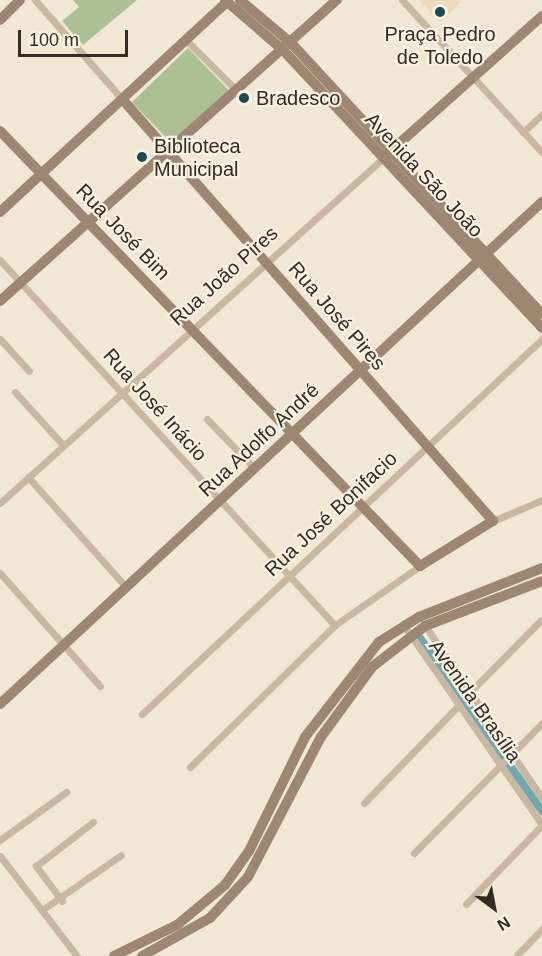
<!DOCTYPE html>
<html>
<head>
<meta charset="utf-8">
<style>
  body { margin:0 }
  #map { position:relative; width:542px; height:956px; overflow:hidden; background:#f1e7d5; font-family:Helvetica,sans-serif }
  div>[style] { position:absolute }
  .green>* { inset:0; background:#adc095; transform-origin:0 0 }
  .plaza>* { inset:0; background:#ebdbbb }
  .canal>* { height:8px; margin:-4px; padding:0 4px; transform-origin:4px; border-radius:4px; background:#73a6af }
  .street>* { height:7px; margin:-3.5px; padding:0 3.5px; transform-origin:3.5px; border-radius:3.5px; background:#c9b8a1 }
  .secondary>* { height:10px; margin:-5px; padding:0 5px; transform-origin:5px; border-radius:5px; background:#9d8772 }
  .dots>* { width:16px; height:16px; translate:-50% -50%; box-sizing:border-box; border:3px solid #f9f1e1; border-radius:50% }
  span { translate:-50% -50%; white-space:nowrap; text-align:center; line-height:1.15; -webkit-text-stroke:4.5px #f9f1e1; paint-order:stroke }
  .poi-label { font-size:20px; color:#332b24 }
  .left { translate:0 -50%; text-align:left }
  .street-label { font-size:20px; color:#332b24 }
  .north { position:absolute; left:464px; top:878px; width:60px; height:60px; -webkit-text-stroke:4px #f9f1e1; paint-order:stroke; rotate:148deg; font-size:16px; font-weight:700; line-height:24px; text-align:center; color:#332b24 }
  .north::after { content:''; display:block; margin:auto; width:21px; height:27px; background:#332b24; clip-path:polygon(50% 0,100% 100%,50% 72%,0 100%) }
  .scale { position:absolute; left:18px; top:30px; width:110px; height:27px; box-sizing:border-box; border:3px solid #332b24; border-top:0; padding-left:8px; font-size:18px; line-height:21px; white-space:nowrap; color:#332b24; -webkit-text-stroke:4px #f9f1e1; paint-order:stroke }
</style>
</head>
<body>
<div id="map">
  <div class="green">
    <div style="clip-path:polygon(73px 0,137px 0,83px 45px,62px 21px,79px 7px)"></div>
    <div style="left:188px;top:48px;width:60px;height:78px;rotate:46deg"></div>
  </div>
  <div class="plaza">
    <div style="clip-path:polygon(419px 0,454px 0,461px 1px,440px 23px)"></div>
  </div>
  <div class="canal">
    <div style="left:420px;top:638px;width:212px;rotate:54.8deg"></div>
  </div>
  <div class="street">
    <div style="left:35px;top:0;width:133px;rotate:48.7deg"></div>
    <div style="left:402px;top:0;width:207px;rotate:47.4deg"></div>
    <div style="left:188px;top:42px;width:69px;rotate:45deg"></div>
    <div style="left:523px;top:132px;width:26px;rotate:-43deg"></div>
    <div style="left:0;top:260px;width:495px;rotate:47.5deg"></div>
    <div style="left:0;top:339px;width:43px;rotate:47.8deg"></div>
    <div style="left:15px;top:392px;width:72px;rotate:47.8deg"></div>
    <div style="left:207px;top:419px;width:69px;rotate:46.2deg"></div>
    <div style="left:28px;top:477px;width:147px;rotate:48.3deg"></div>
    <div style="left:0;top:503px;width:514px;rotate:-42deg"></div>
    <div style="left:493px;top:521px;width:53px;rotate:-23.2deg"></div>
    <div style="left:0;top:573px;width:151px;rotate:48.5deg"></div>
    <div style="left:403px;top:624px;width:244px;rotate:55.3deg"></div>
    <div style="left:424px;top:624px;width:210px;rotate:55.9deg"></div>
    <div style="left:468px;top:694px;width:103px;rotate:-45.4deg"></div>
    <div style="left:142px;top:714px;width:548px;rotate:-43.15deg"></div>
    <div style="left:190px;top:767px;width:203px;rotate:-44.4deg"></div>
    <div style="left:335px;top:625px;width:103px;rotate:-34.8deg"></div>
    <div style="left:364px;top:803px;width:134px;rotate:-45.9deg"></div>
    <div style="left:0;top:840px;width:82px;rotate:-36deg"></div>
    <div style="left:414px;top:853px;width:182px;rotate:-45.4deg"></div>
    <div style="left:0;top:856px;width:126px;rotate:52.4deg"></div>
    <div style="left:62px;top:901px;width:44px;rotate:-126.6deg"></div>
    <div style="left:36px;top:866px;width:72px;rotate:-37.7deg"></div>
    <div style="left:466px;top:904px;width:110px;rotate:-46.1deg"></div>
    <div style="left:42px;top:910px;width:96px;rotate:-34.8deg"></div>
    <div style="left:517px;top:955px;width:36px;rotate:-46deg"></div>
  </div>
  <div class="secondary">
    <div style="left:225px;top:0;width:77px;rotate:40.8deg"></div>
    <div style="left:283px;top:50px;width:380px;rotate:47deg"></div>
    <div style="left:240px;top:0;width:67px;rotate:40.1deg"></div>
    <div style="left:291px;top:43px;width:369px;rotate:47.2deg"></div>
    <div style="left:0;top:20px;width:28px;rotate:-45deg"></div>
    <div style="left:0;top:131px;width:605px;rotate:46.01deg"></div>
    <div style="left:420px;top:566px;width:86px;rotate:-31.7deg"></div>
    <div style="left:493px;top:521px;width:560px;rotate:-131.31deg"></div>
    <div style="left:385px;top:156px;width:210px;rotate:-41.7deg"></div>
    <div style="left:0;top:212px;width:309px;rotate:-42.8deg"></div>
    <div style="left:0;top:301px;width:452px;rotate:-41.8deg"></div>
    <div style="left:0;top:704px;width:739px;rotate:-42.81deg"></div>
    <div style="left:114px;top:956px;width:70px;rotate:-26.2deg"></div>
    <div style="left:177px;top:925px;width:62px;rotate:-39.8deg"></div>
    <div style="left:225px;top:885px;width:42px;rotate:-54.8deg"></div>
    <div style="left:249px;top:851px;width:127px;rotate:-63.8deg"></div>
    <div style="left:305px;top:737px;width:120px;rotate:-52.1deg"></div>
    <div style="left:379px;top:642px;width:47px;rotate:-32deg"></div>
    <div style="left:419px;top:617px;width:132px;rotate:-21.7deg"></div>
    <div style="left:142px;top:956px;width:78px;rotate:-29.2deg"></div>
    <div style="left:210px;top:918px;width:56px;rotate:-47.2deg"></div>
    <div style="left:248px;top:877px;width:158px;rotate:-62.5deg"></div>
    <div style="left:321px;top:737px;width:87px;rotate:-53.9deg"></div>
    <div style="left:372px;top:667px;width:67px;rotate:-37.7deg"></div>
    <div style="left:425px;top:626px;width:125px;rotate:-21deg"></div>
  </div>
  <div class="dots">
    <div style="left:440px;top:12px;background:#184b56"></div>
    <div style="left:244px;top:98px;background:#184b56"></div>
    <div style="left:142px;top:157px;background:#184b56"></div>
  </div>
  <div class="poi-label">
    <span style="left:440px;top:46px">Praça Pedro<br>de Toledo</span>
    <span class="left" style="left:256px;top:98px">Bradesco</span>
    <span class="left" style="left:154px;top:158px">Biblioteca<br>Municipal</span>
  </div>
  <div class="street-label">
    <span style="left:424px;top:175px;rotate:47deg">Avenida São João</span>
    <span style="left:123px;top:232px;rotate:46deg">Rua José Bim</span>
    <span style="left:224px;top:276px;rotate:-42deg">Rua João Pires</span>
    <span style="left:337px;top:316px;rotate:49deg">Rua José Pires</span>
    <span style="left:155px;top:405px;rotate:48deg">Rua José Inácio</span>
    <span style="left:259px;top:440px;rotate:-43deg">Rua Adolfo André</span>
    <span style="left:331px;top:514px;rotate:-43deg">Rua José Bonifacio</span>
    <span style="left:475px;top:701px;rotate:55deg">Avenida Brasília</span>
  </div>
  <div class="north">N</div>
  <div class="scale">100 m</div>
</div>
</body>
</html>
